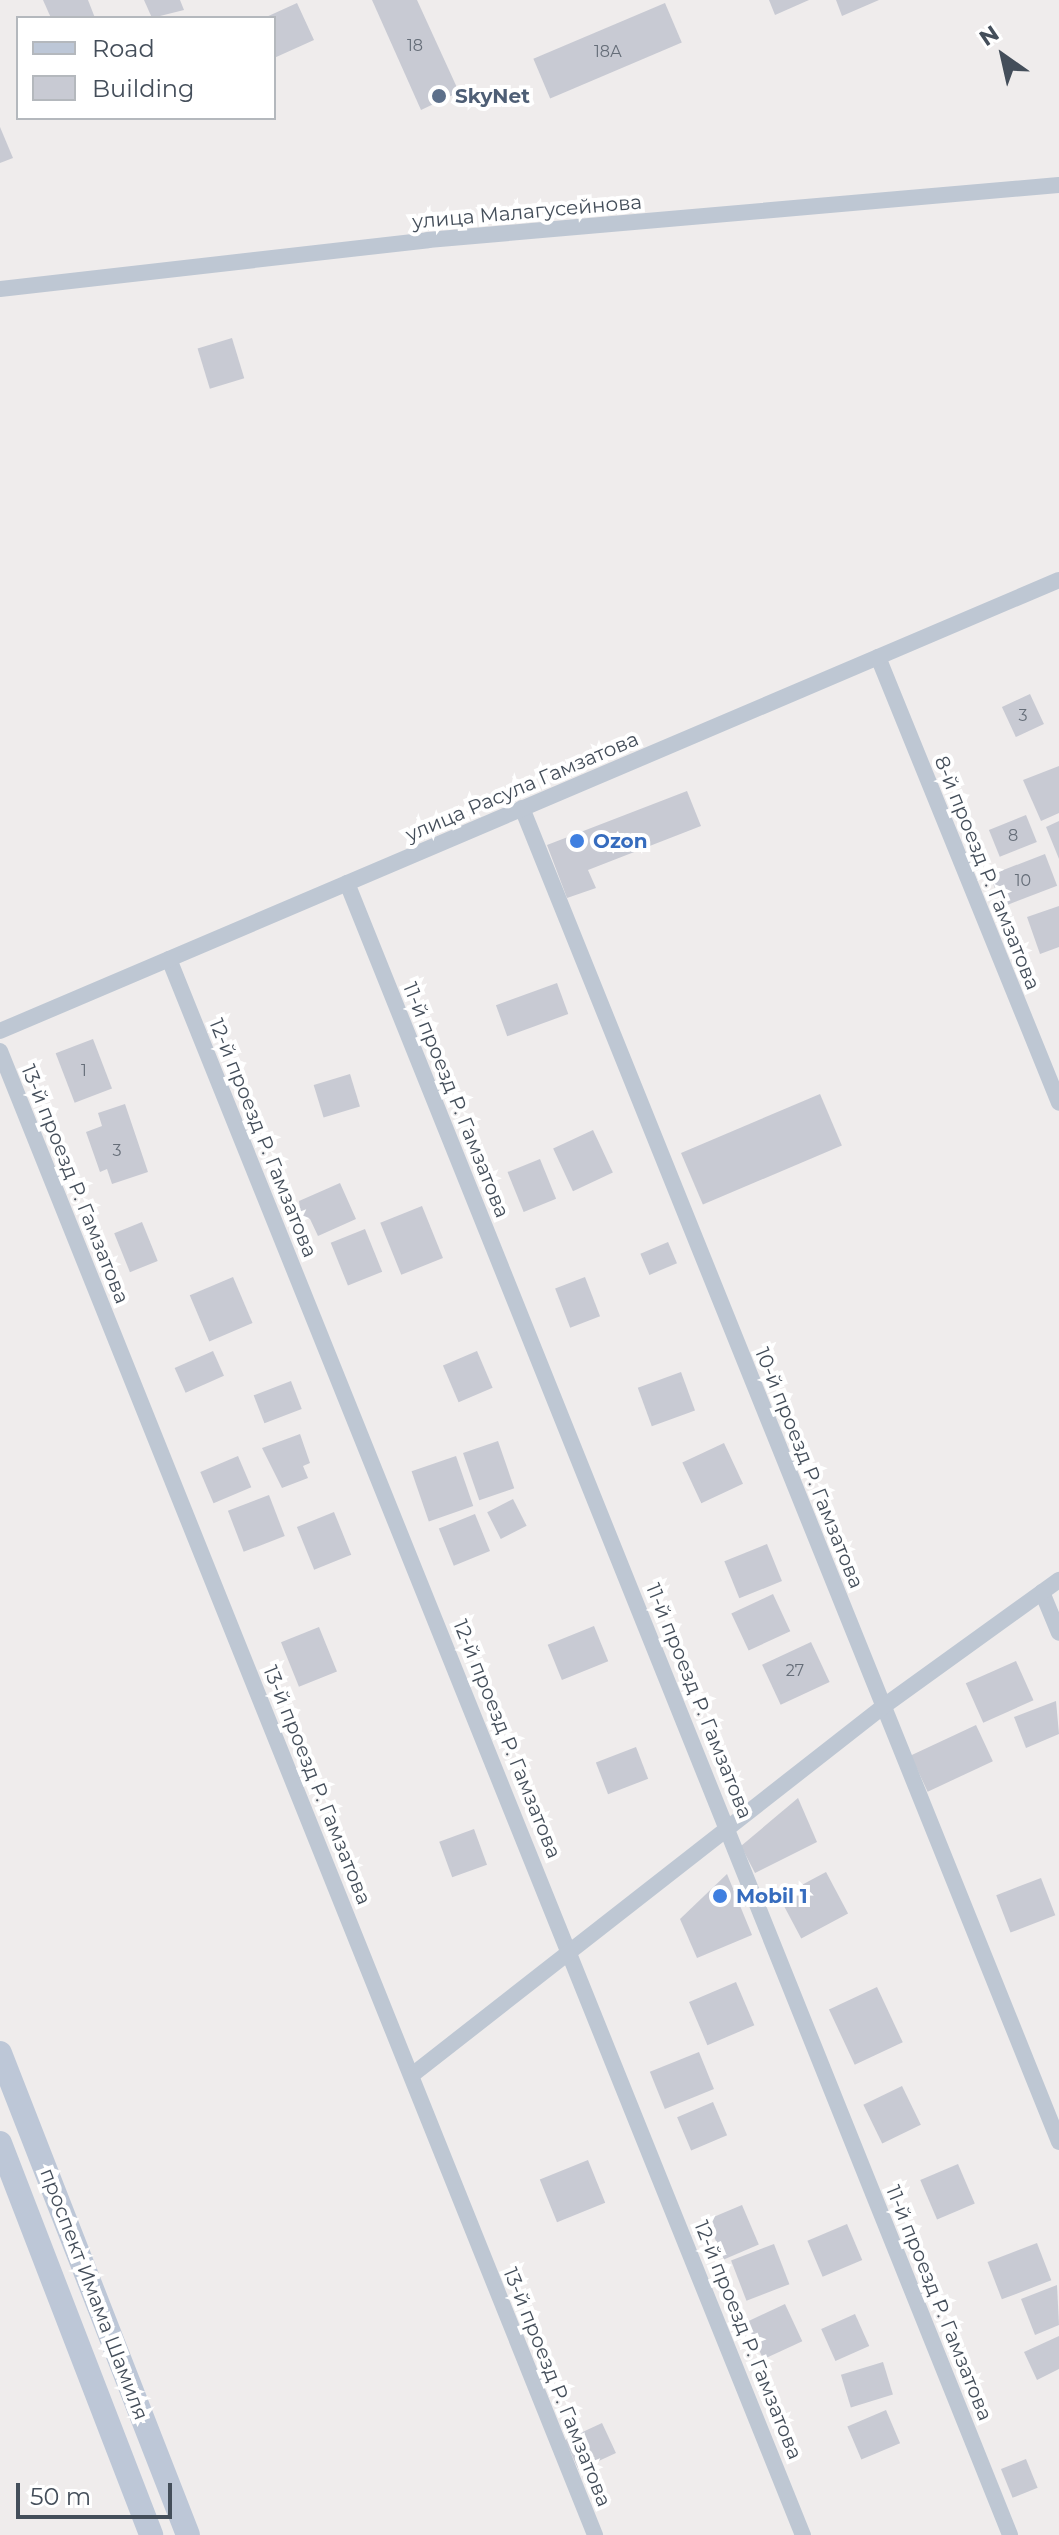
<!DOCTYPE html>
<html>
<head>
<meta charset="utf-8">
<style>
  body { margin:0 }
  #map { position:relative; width:1059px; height:2535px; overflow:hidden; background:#efecec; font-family:Montserrat,sans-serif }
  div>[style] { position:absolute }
  .building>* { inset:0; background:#c8cad3; transform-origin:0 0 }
  .street>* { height:16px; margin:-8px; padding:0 8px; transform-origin:8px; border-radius:8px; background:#bec7d3 }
  .secondary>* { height:24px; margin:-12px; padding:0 12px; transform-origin:12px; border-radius:12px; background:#bdc7d7 }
  .dots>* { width:22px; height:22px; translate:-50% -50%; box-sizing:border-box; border:4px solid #fff; border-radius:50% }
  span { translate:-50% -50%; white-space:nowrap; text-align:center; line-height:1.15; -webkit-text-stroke:8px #fff; paint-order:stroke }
  .number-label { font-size:16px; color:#656d78 }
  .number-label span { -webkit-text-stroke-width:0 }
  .service-label { font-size:20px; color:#4e5e75; font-weight:700 }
  .left { translate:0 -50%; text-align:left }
  .street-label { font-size:20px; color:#444e5a }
  .shop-label { font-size:20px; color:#366cbe; font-weight:700 }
  .legend { position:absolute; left:16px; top:16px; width:260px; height:104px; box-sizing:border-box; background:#fff; border:2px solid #b4b8bd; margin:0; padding:10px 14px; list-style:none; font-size:24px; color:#444e5a }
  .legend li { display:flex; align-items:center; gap:16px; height:40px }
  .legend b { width:40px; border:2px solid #b4b8bd }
  .north { position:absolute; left:963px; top:16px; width:80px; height:80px; -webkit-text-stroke:6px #fff; paint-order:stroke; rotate:326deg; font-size:22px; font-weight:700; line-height:32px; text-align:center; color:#444e5a }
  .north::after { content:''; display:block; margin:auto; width:28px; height:36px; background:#444e5a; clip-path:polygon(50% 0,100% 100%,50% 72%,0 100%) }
  .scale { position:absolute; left:16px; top:2483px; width:156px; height:36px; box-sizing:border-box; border:4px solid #444e5a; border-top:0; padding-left:10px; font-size:24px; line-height:28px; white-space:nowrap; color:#444e5a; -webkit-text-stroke:6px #fff; paint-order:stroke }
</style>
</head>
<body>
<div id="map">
  <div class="building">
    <div style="clip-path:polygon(43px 0,88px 0,95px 18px,51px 18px)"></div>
    <div style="clip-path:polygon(144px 0,180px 0,184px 10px,152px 18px)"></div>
    <div style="clip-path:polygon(372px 0,417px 0,459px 92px,421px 110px)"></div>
    <div style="clip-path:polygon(769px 0,809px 0,775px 15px)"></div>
    <div style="clip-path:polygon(836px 0,879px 0,842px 16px)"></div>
    <div style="clip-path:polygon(297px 3px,314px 40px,274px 58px,274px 18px,264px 18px)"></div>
    <div style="left:665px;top:3px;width:43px;height:143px;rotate:67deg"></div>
    <div style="clip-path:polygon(0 127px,13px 158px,0 163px)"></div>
    <div style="left:232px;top:338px;width:42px;height:36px;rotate:73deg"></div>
    <div style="left:1030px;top:694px;width:33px;height:31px;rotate:65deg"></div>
    <div style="clip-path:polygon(1059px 766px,1059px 813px,1041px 821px,1023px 780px)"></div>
    <div style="clip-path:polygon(687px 791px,701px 826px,588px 870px,596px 888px,567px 898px,547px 845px)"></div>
    <div style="left:1026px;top:815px;width:29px;height:40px;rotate:68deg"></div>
    <div style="clip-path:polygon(1059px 821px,1059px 859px,1046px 827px)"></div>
    <div style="left:1045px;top:854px;width:34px;height:59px;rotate:69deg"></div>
    <div style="clip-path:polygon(1059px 906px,1059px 947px,1040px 954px,1027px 917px)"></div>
    <div style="left:557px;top:983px;width:33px;height:65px;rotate:70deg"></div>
    <div style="left:93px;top:1039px;width:53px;height:40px;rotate:69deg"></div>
    <div style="left:350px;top:1074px;width:34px;height:38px;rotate:73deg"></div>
    <div style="left:820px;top:1094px;width:56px;height:151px;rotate:67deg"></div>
    <div style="clip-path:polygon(125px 1104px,148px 1172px,112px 1184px,107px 1169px,100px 1172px,86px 1132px,102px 1126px,98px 1113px)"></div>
    <div style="left:593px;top:1130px;width:47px;height:44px;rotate:65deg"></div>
    <div style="left:540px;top:1159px;width:43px;height:35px;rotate:68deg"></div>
    <div style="clip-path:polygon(340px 1183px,356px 1219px,318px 1236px,310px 1219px,301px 1216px,299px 1201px)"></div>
    <div style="left:422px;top:1206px;width:56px;height:45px;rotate:68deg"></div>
    <div style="left:142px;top:1222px;width:42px;height:30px;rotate:68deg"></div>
    <div style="left:365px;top:1229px;width:46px;height:37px;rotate:68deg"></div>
    <div style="left:668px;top:1242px;width:23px;height:30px;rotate:67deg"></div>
    <div style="left:233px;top:1277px;width:50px;height:47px;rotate:67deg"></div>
    <div style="left:585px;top:1277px;width:42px;height:32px;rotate:69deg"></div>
    <div style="left:213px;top:1351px;width:27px;height:42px;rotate:66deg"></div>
    <div style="left:477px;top:1351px;width:40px;height:37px;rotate:67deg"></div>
    <div style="left:681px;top:1372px;width:41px;height:46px;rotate:70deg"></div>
    <div style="left:291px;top:1381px;width:30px;height:40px;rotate:69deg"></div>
    <div style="clip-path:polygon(300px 1434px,310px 1463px,303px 1466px,308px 1478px,282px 1488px,262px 1448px)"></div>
    <div style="left:498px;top:1441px;width:50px;height:37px;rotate:71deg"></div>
    <div style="left:724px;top:1443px;width:45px;height:46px;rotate:65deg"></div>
    <div style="left:238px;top:1456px;width:34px;height:41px;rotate:67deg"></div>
    <div style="left:456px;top:1456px;width:53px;height:47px;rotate:71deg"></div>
    <div style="left:269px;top:1495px;width:44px;height:44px;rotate:69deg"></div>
    <div style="left:513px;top:1499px;width:30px;height:29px;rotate:63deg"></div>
    <div style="left:334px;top:1512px;width:46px;height:40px;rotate:68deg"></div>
    <div style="left:475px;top:1514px;width:40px;height:39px;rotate:68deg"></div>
    <div style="left:767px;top:1544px;width:40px;height:46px;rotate:68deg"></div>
    <div style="left:773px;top:1594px;width:41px;height:46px;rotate:65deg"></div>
    <div style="left:594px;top:1626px;width:38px;height:50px;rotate:68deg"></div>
    <div style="left:319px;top:1627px;width:48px;height:41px;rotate:68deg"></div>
    <div style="left:811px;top:1642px;width:44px;height:54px;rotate:65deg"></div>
    <div style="left:1016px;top:1661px;width:43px;height:55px;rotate:66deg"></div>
    <div style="clip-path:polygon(1056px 1701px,1059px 1734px,1026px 1748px,1014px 1717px)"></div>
    <div style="left:976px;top:1725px;width:40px;height:72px;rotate:65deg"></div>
    <div style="left:636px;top:1747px;width:34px;height:43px;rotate:69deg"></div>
    <div style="clip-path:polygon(798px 1798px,817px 1842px,755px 1873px,741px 1846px)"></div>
    <div style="left:474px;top:1829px;width:38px;height:37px;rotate:70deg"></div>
    <div style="left:826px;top:1872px;width:47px;height:53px;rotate:62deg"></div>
    <div style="clip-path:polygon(727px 1874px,752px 1935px,697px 1958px,680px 1919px)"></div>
    <div style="left:1041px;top:1878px;width:40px;height:48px;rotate:69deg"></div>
    <div style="left:736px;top:1982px;width:47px;height:51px;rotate:67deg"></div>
    <div style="left:877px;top:1987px;width:61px;height:53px;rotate:65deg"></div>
    <div style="left:699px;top:2052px;width:40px;height:53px;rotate:68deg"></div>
    <div style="left:902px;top:2086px;width:43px;height:43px;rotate:64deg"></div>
    <div style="left:713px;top:2102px;width:36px;height:39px;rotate:67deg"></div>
    <div style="left:588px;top:2160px;width:46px;height:52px;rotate:68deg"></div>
    <div style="left:958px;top:2164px;width:43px;height:41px;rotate:67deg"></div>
    <div style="left:742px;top:2205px;width:43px;height:38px;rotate:67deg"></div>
    <div style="left:847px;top:2224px;width:39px;height:43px;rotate:67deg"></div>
    <div style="left:1037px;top:2243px;width:40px;height:53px;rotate:69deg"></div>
    <div style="left:774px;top:2244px;width:43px;height:46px;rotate:69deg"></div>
    <div style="clip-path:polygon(1057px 2285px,1059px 2325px,1035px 2335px,1021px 2299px)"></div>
    <div style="left:785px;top:2304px;width:41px;height:43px;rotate:65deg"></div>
    <div style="left:855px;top:2314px;width:35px;height:37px;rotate:66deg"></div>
    <div style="clip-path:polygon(1059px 2336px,1059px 2369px,1037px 2380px,1024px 2352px)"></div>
    <div style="left:883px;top:2362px;width:34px;height:44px;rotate:73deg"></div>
    <div style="left:886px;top:2410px;width:36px;height:42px;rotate:67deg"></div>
    <div style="left:602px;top:2423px;width:33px;height:41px;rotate:65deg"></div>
    <div style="left:1026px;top:2459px;width:31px;height:27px;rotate:68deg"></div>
  </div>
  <div class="street">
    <div style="left:0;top:289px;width:431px;rotate:-6.5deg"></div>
    <div style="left:428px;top:240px;width:633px;rotate:-4.98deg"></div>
    <div style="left:878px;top:657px;width:481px;rotate:67.9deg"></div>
    <div style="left:522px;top:808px;width:1438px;rotate:68.07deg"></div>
    <div style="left:347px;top:883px;width:1780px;rotate:68.13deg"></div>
    <div style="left:169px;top:959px;width:1699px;rotate:68.09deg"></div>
    <div style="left:0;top:1031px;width:1151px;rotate:-23.07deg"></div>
    <div style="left:0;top:1051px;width:1599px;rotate:68.15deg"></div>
    <div style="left:1042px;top:1592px;width:44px;rotate:67.5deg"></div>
    <div style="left:412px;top:2075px;width:599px;rotate:-38.02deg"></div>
    <div style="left:884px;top:1706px;width:216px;rotate:-35.8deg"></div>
  </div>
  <div class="secondary">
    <div style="left:0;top:2053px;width:517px;rotate:68.69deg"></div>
    <div style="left:0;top:2143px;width:420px;rotate:68.9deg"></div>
  </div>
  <div class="dots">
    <div style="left:439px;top:96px;background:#5c6f8a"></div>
    <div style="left:577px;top:841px;background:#3f7fe0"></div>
    <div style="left:720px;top:1896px;background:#3f7fe0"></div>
  </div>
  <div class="number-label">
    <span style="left:415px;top:46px">18</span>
    <span style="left:608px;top:52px">18А</span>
    <span style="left:1023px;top:716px">3</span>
    <span style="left:1013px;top:836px">8</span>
    <span style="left:1023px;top:881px">10</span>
    <span style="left:84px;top:1071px">1</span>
    <span style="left:117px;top:1151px">3</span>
    <span style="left:795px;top:1671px">27</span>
  </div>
  <div class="service-label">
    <span class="left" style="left:455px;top:96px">SkyNet</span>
  </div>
  <div class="street-label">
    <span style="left:527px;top:212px;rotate:-5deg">улица Малагусейнова</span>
    <span style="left:522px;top:787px;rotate:-23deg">улица Расула Гамзатова</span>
    <span style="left:987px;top:873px;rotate:68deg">8-й проезд Р. Гамзатова</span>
    <span style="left:456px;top:1100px;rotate:68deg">11-й проезд Р. Гамзатова</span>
    <span style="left:263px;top:1138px;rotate:68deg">12-й проезд Р. Гамзатова</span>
    <span style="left:75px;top:1184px;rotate:68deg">13-й проезд Р. Гамзатова</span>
    <span style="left:809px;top:1468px;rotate:68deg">10-й проезд Р. Гамзатова</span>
    <span style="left:699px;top:1701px;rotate:68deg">11-й проезд Р. Гамзатова</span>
    <span style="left:507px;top:1739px;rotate:68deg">12-й проезд Р. Гамзатова</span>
    <span style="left:317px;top:1785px;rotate:68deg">13-й проезд Р. Гамзатова</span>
    <span style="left:94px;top:2294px;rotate:69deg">проспект Имама Шамиля</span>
    <span style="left:939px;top:2303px;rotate:68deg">11-й проезд Р. Гамзатова</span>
    <span style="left:748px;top:2340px;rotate:68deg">12-й проезд Р. Гамзатова</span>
    <span style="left:557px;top:2387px;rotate:68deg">13-й проезд Р. Гамзатова</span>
  </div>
  <div class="shop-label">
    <span class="left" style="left:593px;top:841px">Ozon</span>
    <span class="left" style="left:736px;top:1896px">Mobil 1</span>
  </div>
  <ul class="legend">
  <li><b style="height:10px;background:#bdc7d7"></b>Road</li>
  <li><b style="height:22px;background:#c8cad3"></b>Building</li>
  </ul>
  <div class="north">N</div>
  <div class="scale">50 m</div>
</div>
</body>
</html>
